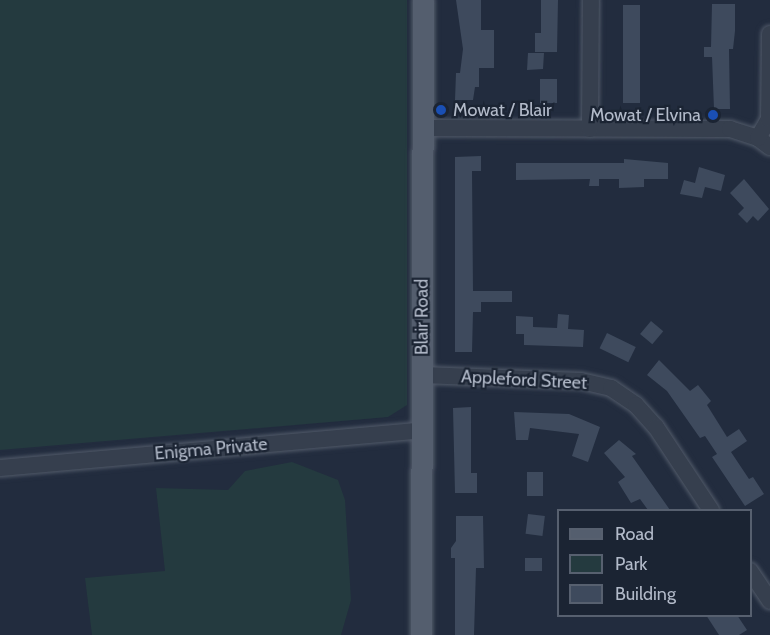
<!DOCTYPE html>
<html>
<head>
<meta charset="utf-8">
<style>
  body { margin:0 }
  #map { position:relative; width:770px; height:635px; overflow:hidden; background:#222c3e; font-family:Cabin,sans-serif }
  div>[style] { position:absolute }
  .green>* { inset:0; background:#243a3f }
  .building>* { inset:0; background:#3e4a5d; transform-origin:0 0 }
  .roads { filter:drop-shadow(0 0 2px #515a69) drop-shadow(0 0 2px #515a69) }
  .minor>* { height:16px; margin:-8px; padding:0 8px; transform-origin:8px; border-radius:8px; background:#363f4e }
  .major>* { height:21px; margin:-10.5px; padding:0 10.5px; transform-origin:10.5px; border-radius:10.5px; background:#545e6e }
  .dots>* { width:16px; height:16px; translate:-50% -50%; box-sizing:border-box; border:3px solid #1b2433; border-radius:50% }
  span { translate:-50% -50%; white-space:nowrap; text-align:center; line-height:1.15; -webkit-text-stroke:4.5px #1b2433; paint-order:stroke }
  .poi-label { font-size:18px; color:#b2bac9 }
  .left { translate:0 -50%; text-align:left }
  .right { translate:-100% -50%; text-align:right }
  .street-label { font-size:18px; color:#b2bac9 }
  .legend { position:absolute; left:557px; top:509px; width:195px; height:108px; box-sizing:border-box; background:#1b2433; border:2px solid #57606f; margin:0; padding:8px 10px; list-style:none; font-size:18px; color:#b2bac9 }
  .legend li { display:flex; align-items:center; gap:12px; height:30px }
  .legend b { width:30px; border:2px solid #57606f }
</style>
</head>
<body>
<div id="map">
  <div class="green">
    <div style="clip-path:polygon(0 0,407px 0,407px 405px,388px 417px,0 450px)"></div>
    <div style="clip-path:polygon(292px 462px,338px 480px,345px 500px,351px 600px,341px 635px,92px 635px,85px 578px,165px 571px,156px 488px,228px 490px,245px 471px)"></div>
  </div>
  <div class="building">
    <div style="clip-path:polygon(456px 0,481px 0,481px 30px,494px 30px,494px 68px,479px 68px,479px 87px,475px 87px,473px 100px,455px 100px,456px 73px,460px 73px,463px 49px)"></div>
    <div style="clip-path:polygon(541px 0,558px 0,557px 52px,535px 52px,535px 33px,541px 33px)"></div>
    <div style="clip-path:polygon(712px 4px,735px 4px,735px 31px,733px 49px,729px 49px,730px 109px,714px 109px,712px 57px,704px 57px,704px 47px,711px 47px)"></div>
    <div style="left:623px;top:5px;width:17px;height:98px"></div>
    <div style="clip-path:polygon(528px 53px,544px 53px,543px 69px,527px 70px)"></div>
    <div style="left:540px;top:79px;width:17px;height:24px"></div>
    <div style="clip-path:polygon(481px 156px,481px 171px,472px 171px,473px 291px,512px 291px,512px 302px,481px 302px,481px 312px,473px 312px,472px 352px,455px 352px,455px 157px)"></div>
    <div style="clip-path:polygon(624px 159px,668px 163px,668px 179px,644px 179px,644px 187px,619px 188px,619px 179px,599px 179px,599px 186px,589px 186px,590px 179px,516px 180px,516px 163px,624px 163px)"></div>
    <div style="clip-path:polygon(699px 167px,725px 175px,721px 191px,705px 187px,702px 198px,680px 194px,684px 180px,695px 183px)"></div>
    <div style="clip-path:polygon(744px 179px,769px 209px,758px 221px,753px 216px,747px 223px,738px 214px,744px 208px,730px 193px)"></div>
    <div style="clip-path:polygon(558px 314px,569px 315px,568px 329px,584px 330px,583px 347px,524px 345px,524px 334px,516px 334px,516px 316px,533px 317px,533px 327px,557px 328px)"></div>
    <div style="left:651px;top:321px;width:16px;height:17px;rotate:40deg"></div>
    <div style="left:607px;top:333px;width:32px;height:17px;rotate:26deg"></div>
    <div style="clip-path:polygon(659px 360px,690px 391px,698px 385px,711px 401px,707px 405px,727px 437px,739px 429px,747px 441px,731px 452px,749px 479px,753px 477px,764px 494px,745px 506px,712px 457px,717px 454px,705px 436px,700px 438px,667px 391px,647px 375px)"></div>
    <div style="clip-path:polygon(471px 407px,471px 473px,477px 473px,477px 493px,455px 493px,453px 408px)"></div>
    <div style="clip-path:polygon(514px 412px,569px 414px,600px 427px,588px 462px,572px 456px,579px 434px,530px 428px,528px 440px,516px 440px)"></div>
    <div style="clip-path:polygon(619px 440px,636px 454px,632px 456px,670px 510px,648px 510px,640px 499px,631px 503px,618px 482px,625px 477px,604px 453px)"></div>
    <div style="left:527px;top:472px;width:16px;height:24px"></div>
    <div style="left:528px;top:514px;width:17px;height:20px;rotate:7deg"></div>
    <div style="clip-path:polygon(456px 516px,483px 516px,484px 568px,476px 568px,474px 635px,455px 635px,455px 558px,451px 558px,451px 548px,456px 541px)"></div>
    <div style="left:525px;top:558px;width:17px;height:13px"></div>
    <div style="clip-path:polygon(706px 615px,737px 615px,747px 630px,739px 635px,719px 635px)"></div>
  </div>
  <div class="roads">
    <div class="minor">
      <div style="left:423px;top:128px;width:307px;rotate:0.2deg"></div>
      <div style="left:730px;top:129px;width:29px;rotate:18deg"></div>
      <div style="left:758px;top:138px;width:15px;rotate:37deg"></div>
      <div style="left:590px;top:129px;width:129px;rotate:-89.6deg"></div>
      <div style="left:758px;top:138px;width:22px;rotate:-60deg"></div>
      <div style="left:769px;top:119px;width:85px;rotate:-89.3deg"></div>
      <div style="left:422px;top:375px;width:159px;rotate:2.2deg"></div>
      <div style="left:581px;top:381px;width:31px;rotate:13deg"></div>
      <div style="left:611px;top:388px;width:30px;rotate:34deg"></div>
      <div style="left:636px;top:405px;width:30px;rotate:48deg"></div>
      <div style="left:656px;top:427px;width:100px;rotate:56.5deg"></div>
      <div style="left:0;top:468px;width:424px;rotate:-5.1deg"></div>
      <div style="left:750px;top:571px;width:36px;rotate:56deg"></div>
    </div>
    <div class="major">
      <div style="left:421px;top:635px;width:635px;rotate:-89.82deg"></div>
    </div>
  </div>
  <div class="dots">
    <div style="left:441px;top:110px;background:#1a4fb4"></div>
    <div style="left:713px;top:115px;background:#1a4fb4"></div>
  </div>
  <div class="poi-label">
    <span class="left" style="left:453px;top:110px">Mowat / Blair</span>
    <span class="right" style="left:701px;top:115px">Mowat / Elvina</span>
  </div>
  <div class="street-label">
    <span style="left:422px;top:317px;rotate:-90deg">Blair Road</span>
    <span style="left:524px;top:380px;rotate:3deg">Appleford Street</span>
    <span style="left:211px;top:449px;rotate:-5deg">Enigma Private</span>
  </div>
  <ul class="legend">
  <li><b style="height:8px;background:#545e6e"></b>Road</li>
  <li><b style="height:16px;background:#243a3f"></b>Park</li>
  <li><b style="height:16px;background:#3e4a5d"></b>Building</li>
  </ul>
</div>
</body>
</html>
